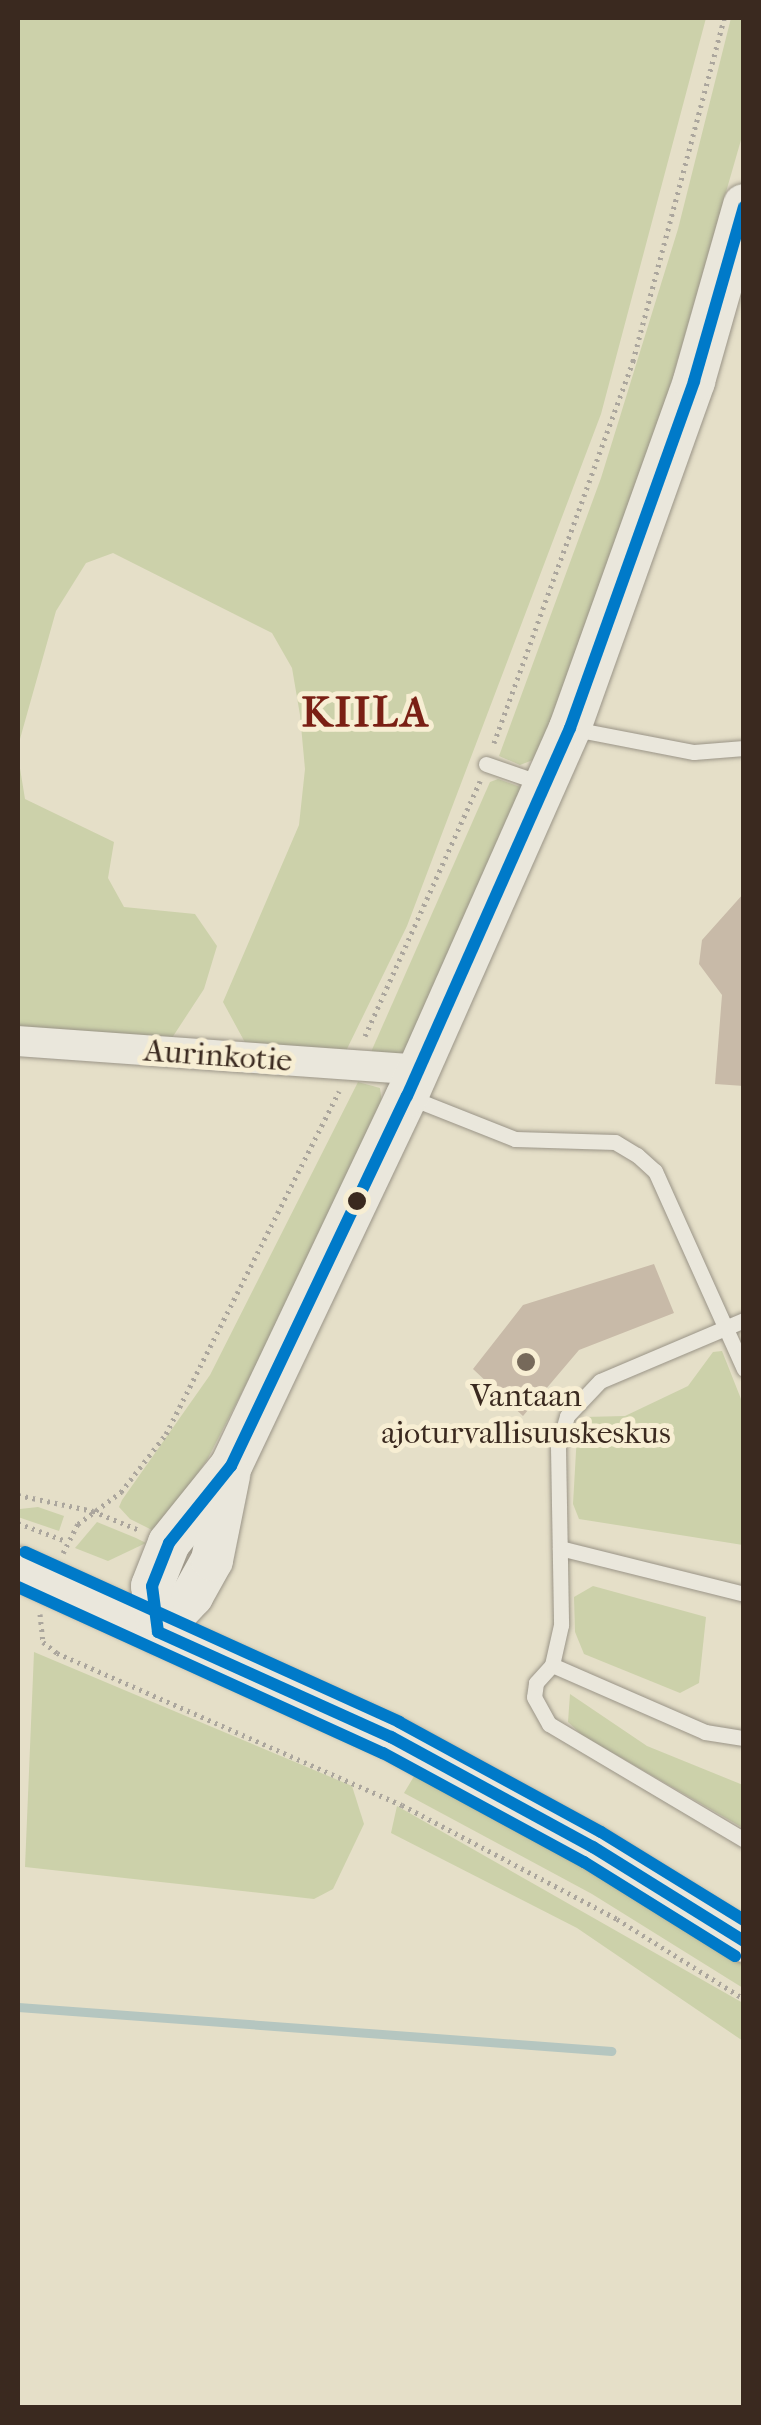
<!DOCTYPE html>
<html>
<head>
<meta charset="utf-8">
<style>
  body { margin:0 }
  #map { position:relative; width:761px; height:2425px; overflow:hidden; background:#e5dfc8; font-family:"IM FELL French Canon",serif }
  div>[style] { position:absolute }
  .green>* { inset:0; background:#ccd1aa }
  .stream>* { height:9px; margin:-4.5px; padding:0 4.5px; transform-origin:4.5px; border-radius:4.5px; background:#b5c6c0 }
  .building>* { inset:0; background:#c8baa8 }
  .path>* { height:5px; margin-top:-2.5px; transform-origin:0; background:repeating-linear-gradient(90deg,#aba69d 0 2.5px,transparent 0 7.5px) }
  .roads { filter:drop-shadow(0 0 2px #9a9487) drop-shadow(0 0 2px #9a9487) }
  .service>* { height:15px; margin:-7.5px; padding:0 7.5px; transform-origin:7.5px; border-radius:7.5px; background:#eae7dc }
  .minor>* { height:30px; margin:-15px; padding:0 15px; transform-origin:15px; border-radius:15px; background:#eae7dc }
  .secondary>* { height:42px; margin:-21px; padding:0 21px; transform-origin:21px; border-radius:21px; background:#eae7dc }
  .bus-1>* { height:12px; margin:-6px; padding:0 6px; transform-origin:6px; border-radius:6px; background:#007ac9 }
  .bus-2>* { height:12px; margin:-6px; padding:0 6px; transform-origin:6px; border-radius:6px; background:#007ac9 }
  .bus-3>* { height:12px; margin:-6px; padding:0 6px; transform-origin:6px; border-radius:6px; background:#007ac9 }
  .dots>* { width:28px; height:28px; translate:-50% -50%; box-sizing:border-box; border:5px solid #f7eed3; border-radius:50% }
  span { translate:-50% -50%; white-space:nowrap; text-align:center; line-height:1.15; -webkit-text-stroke:10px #f7eed3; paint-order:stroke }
  .street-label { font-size:32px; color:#3a291f }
  .poi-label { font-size:32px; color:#3a291f }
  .district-label { font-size:42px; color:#7a1f14; font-weight:700; letter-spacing:2.5px }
  .frame { position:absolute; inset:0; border:20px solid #3a291f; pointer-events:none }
</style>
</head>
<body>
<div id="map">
  <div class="green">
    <div style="clip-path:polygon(18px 18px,706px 18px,601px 414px,407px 926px,345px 1053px,248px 1048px,223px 1002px,299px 825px,305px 769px,300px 715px,292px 668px,272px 633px,113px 553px,86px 563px,56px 611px,18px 746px)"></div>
    <div style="clip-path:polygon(731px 18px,743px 18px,743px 133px,669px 390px,538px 758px,520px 765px,499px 756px,601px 478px,678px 229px)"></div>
    <div style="clip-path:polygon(18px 756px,25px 799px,114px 842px,108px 878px,124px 907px,195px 914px,217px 946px,204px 989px,168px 1044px,18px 1031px)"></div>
    <div style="clip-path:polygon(498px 779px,523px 788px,412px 1049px,391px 1058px,371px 1052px,490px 782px)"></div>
    <div style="clip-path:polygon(358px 1082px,380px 1088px,384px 1117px,207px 1460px,156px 1532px,130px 1519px,119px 1507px,122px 1500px,210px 1375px)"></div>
    <div style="clip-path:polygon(722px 1351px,743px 1404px,743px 1545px,579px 1519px,573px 1504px,577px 1434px,584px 1417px,625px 1416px,688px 1386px,713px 1352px)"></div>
    <div style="clip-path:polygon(38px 1507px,64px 1516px,59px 1531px,18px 1517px,20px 1509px)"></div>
    <div style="clip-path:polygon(97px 1522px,136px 1538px,146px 1543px,108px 1561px,75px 1548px)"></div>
    <div style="clip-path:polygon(593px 1586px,706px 1617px,699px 1683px,680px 1693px,584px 1654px,575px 1632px,574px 1597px)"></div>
    <div style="clip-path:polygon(34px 1652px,352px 1786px,364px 1824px,333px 1889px,314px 1899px,25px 1867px)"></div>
    <div style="clip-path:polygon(570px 1694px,647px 1746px,743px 1785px,743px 1828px,582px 1735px,568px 1722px)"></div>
    <div style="clip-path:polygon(419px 1768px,743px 1955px,743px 1988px,592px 1894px,404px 1793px)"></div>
    <div style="clip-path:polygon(397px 1806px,743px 2003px,743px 2041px,577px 1928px,391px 1833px)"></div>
  </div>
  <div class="stream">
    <div style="left:18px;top:2007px;width:595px;rotate:4.24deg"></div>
  </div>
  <div class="building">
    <div style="clip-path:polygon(744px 893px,744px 1086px,715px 1084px,722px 995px,699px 964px,702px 940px)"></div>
    <div style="clip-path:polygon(654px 1264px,674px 1313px,579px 1350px,523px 1416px,473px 1369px,523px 1305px)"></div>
  </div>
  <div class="path">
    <div style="left:494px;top:743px;width:407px;rotate:-70deg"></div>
    <div style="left:633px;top:361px;width:355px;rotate:-75.1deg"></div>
    <div style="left:365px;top:1036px;width:280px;rotate:-65.7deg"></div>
    <div style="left:18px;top:1495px;width:77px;rotate:12deg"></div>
    <div style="left:93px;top:1511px;width:50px;rotate:22.4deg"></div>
    <div style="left:18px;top:1523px;width:51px;rotate:20.6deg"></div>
    <div style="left:63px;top:1553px;width:33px;rotate:-63deg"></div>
    <div style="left:78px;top:1524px;width:54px;rotate:-36.7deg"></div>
    <div style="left:121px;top:1492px;width:73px;rotate:-52.2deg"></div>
    <div style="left:166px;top:1434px;width:384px;rotate:-63.2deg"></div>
    <div style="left:40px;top:1614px;width:28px;rotate:84deg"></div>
    <div style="left:43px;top:1642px;width:18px;rotate:38deg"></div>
    <div style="left:57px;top:1653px;width:377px;rotate:23.8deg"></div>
    <div style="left:402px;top:1805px;width:243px;rotate:27.9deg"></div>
    <div style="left:617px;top:1919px;width:150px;rotate:32.2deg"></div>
  </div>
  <div class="roads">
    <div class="service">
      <div style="left:574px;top:729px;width:122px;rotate:10.9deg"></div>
      <div style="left:694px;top:752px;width:50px;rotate:-4.6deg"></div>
      <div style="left:486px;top:764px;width:58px;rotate:19.1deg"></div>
      <div style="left:409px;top:1097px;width:114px;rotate:21.6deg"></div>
      <div style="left:515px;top:1139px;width:100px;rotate:1.7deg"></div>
      <div style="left:615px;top:1142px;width:26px;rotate:31deg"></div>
      <div style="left:637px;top:1155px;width:24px;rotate:42deg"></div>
      <div style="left:655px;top:1171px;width:217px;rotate:65.8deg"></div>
      <div style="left:744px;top:1320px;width:156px;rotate:157deg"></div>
      <div style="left:600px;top:1381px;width:48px;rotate:133.3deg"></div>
      <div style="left:567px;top:1416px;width:32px;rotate:106deg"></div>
      <div style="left:558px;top:1447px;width:178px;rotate:89deg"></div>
      <div style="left:561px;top:1625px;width:41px;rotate:102.7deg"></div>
      <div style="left:552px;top:1665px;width:24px;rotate:132deg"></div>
      <div style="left:536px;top:1683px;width:14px;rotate:98deg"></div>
      <div style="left:534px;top:1697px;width:31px;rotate:61deg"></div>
      <div style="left:549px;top:1724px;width:227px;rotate:30.7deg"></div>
      <div style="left:560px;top:1548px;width:190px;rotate:14deg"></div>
      <div style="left:552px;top:1665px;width:167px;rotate:23.6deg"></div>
      <div style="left:705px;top:1732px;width:39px;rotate:9deg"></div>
    </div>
    <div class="minor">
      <div style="left:18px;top:1041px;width:401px;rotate:4.1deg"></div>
    </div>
    <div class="secondary">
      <div style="left:18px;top:1568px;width:409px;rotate:24.4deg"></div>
      <div style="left:391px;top:1737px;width:230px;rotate:28.6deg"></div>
      <div style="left:593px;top:1847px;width:178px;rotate:31.9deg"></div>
      <div style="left:158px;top:1632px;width:46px;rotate:-97.4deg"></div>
      <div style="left:152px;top:1586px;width:46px;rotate:-68.4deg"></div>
      <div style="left:169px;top:1543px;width:99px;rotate:-51.2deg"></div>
      <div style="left:231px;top:1466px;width:410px;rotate:-64.6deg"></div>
      <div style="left:407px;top:1096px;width:402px;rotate:-66.1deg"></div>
      <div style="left:570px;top:728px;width:368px;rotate:-70.3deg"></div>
      <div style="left:694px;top:381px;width:183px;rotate:-74.1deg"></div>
      <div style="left:158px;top:1632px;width:50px;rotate:-46.6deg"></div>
      <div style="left:192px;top:1596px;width:41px;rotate:-60.9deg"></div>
      <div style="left:212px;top:1560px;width:86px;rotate:-78.6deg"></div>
    </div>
  </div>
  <div class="bus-1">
    <div style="left:158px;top:1632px;width:46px;rotate:-97.4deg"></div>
    <div style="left:152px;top:1586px;width:46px;rotate:-68.4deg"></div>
    <div style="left:169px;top:1543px;width:99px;rotate:-51.2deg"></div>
    <div style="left:231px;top:1466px;width:410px;rotate:-64.6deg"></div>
    <div style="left:407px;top:1096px;width:402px;rotate:-66.1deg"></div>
    <div style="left:570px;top:728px;width:368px;rotate:-70.3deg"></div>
    <div style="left:694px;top:381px;width:181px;rotate:-74deg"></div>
    <div style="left:158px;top:1632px;width:256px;rotate:24.3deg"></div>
    <div style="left:391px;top:1737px;width:230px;rotate:28.6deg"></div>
    <div style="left:593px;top:1847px;width:178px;rotate:31.9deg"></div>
  </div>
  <div class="bus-2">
    <div style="left:18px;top:1587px;width:401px;rotate:24.5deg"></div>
    <div style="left:383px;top:1753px;width:229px;rotate:28.5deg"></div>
    <div style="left:584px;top:1862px;width:178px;rotate:31.9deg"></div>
  </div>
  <div class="bus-3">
    <div style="left:25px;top:1552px;width:411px;rotate:24.4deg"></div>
    <div style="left:399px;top:1722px;width:230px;rotate:28.6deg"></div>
    <div style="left:601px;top:1832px;width:168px;rotate:31.6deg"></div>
  </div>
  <div class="dots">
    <div style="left:357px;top:1201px;background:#3a291f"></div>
    <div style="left:526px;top:1362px;background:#76695a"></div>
  </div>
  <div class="street-label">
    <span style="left:218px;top:1056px;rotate:4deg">Aurinkotie</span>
  </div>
  <div class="poi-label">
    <span style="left:526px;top:1415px">Vantaan<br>ajoturvallisuuskeskus</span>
  </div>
  <div class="district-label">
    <span style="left:366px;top:713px">KIILA</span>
  </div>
  <div class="frame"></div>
</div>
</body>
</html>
